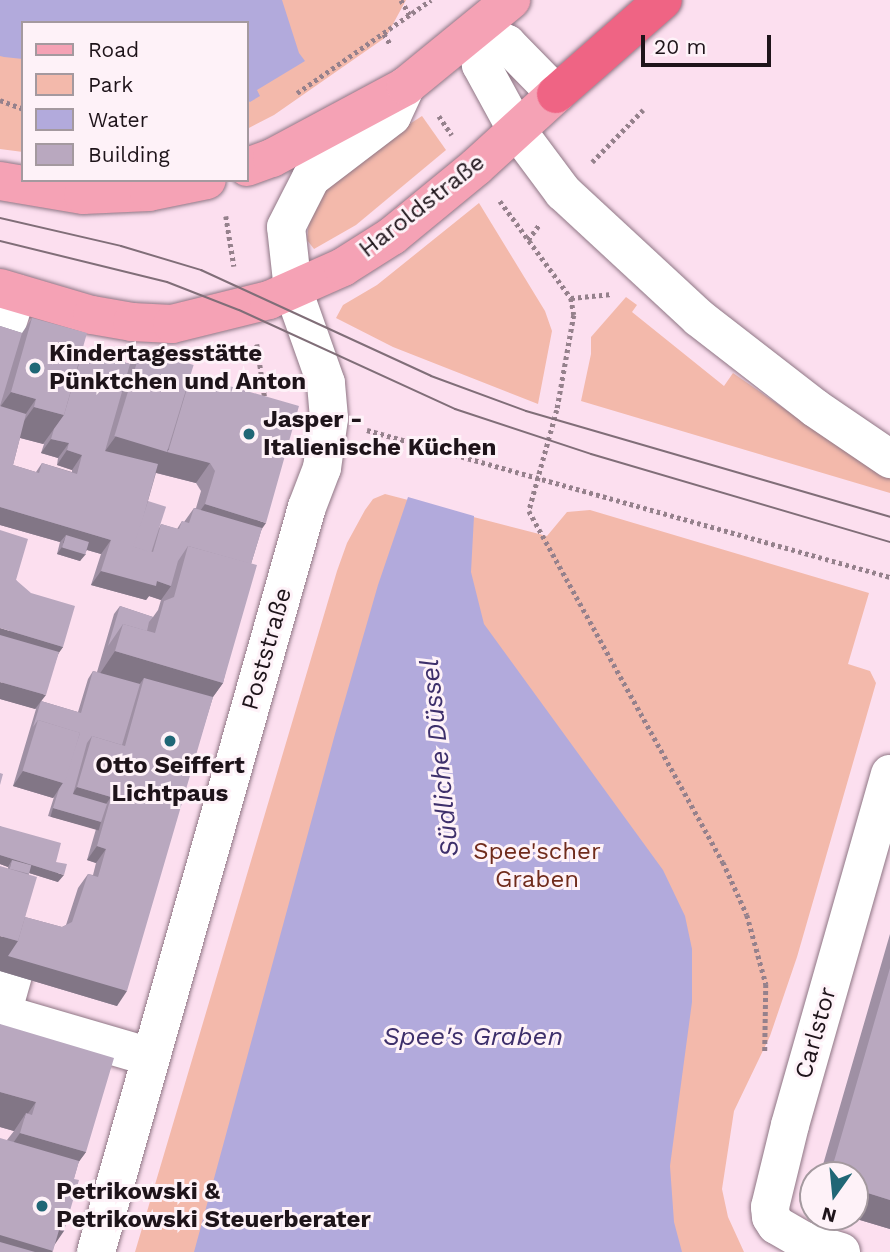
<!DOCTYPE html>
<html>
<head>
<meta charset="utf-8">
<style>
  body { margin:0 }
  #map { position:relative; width:890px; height:1252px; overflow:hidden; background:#fcdfef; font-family:"Work Sans",sans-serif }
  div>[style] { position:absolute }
  .green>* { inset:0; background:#f3b9ab }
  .water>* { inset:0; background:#b2aadc }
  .path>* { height:4.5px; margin-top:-2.25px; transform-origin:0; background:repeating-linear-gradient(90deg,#95818c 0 3.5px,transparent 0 7px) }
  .roads { filter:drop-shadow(0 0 2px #8f7685) drop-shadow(0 0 2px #8f7685) }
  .minor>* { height:38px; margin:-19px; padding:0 19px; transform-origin:19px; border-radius:19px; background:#fff }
  .major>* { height:38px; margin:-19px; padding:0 19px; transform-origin:19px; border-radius:19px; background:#f5a2b5 }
  .highway>* { height:38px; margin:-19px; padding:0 19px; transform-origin:19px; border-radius:19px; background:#ef6484 }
  .tram>* { height:2px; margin:-1px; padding:0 1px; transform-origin:1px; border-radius:1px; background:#806e78 }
  .wall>* { inset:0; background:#9f90a4 }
  .shaded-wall>* { inset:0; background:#827686; transform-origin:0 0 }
  .building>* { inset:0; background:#b9a8bf; transform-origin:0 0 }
  .dots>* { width:19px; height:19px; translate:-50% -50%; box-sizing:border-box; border:4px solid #fef2f8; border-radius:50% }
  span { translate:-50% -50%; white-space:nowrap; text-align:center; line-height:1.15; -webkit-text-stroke:6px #fef2f8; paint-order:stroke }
  .street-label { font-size:24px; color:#1e141a }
  .poi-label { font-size:24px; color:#1e141a; font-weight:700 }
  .left { translate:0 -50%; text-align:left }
  .park-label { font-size:24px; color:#702b1c }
  .water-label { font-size:26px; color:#3d2f6b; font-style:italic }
  .legend { position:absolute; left:21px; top:21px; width:228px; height:161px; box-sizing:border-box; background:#fef2f8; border:2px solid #a4999f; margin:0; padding:9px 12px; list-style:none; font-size:21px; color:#1e141a }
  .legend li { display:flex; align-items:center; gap:14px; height:35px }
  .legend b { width:35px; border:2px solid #a4999f }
  .north { position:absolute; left:799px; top:1161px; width:70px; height:70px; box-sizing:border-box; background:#fef2f8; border:2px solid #a4999f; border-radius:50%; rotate:195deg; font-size:19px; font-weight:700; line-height:28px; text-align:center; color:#1e141a }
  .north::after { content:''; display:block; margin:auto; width:24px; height:32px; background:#206776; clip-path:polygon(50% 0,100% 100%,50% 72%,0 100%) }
  .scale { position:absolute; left:641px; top:35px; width:130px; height:32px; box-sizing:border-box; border:4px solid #1e141a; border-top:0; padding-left:9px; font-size:21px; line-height:24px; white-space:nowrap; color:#1e141a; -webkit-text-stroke:5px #fef2f8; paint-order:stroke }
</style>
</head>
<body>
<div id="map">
  <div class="green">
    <div style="clip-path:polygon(0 0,406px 0,386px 37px,274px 115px,247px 129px,247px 23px,23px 23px,23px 152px,0 149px)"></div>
    <div style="clip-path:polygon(422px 116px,446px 150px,356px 225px,314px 249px,307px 240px,310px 210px,343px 167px)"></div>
    <div style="clip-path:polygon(479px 203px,545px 311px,552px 331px,538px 404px,393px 347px,336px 318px,343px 305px,377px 285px)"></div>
    <div style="clip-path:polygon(626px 297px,637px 305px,632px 312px,724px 386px,733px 373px,802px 421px,890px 474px,890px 493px,581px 401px,591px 354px,591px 337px)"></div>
    <div style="clip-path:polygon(385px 494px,547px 536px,567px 512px,590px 510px,869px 593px,848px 664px,870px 671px,876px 683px,797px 957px,770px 1036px,734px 1111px,722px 1189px,728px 1217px,744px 1252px,135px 1252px,337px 571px,347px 543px,365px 510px,373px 499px)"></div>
  </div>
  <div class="water">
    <div style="clip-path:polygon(0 0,282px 0,299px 53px,305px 61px,257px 90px,260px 96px,250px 102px,247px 100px,247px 23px,23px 23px,23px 59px,4px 57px,0 56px)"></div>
    <div style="clip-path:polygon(408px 497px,474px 516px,471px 572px,484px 624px,663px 870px,685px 916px,692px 949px,692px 1002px,670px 1166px,674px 1222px,682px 1252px,194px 1252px,335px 734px,378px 585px)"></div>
  </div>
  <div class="path">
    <div style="left:401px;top:0;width:17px;rotate:59deg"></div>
    <div style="left:384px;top:34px;width:13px;rotate:58deg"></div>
    <div style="left:297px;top:93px;width:163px;rotate:-34.8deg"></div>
    <div style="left:0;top:100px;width:25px;rotate:21deg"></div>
    <div style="left:439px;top:116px;width:23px;rotate:56deg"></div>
    <div style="left:592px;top:162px;width:73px;rotate:-45.6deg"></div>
    <div style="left:500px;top:201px;width:120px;rotate:53.8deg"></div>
    <div style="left:571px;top:298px;width:17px;rotate:80deg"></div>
    <div style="left:574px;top:315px;width:97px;rotate:100.1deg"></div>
    <div style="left:557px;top:410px;width:105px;rotate:105.5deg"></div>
    <div style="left:529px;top:511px;width:401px;rotate:61.1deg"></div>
    <div style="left:723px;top:862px;width:58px;rotate:65.6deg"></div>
    <div style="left:747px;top:915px;width:72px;rotate:74.6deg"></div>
    <div style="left:766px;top:984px;width:67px;rotate:90.9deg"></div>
    <div style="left:226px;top:216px;width:51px;rotate:80.9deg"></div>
    <div style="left:528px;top:240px;width:19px;rotate:-54deg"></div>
    <div style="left:571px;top:298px;width:41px;rotate:-5.6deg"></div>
    <div style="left:257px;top:344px;width:56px;rotate:81.7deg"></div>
    <div style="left:367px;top:430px;width:543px;rotate:15.7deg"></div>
  </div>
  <div class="roads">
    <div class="minor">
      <div style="left:476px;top:30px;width:35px;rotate:82deg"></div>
      <div style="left:481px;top:65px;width:73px;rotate:61.3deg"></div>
      <div style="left:516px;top:129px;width:79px;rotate:53.3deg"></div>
      <div style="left:563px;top:192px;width:185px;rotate:42.8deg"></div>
      <div style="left:699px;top:318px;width:147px;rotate:37.8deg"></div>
      <div style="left:815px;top:408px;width:91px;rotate:34.2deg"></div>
      <div style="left:476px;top:30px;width:34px;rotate:24deg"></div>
      <div style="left:507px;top:44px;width:70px;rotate:45.6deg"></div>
      <div style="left:1px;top:343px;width:52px;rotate:-72.3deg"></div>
      <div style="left:0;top:1013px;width:156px;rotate:16.3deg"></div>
      <div style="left:2px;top:1014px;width:41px;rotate:-74.2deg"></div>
      <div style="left:96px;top:1252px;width:774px;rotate:-74.19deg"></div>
      <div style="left:307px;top:507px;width:42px;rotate:-69deg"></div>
      <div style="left:322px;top:468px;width:50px;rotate:-82deg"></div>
      <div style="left:329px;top:418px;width:35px;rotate:-95deg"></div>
      <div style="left:326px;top:383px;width:99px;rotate:-109.5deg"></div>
      <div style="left:293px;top:290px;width:63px;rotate:-96.3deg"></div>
      <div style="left:286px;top:227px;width:55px;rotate:-63deg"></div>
      <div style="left:311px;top:178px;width:102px;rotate:-37.4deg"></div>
      <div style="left:392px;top:116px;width:33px;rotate:-65deg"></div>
      <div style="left:841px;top:1252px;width:39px;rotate:-163deg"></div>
      <div style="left:804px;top:1241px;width:32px;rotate:-150deg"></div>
      <div style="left:776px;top:1225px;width:9px;rotate:-122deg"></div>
      <div style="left:771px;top:1217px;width:10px;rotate:-96deg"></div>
      <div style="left:770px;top:1207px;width:84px;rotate:-76.3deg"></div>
      <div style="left:790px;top:1125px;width:365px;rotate:-74.1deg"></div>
    </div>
    <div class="major">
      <div style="left:247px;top:167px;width:27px;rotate:-20deg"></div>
      <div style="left:272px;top:158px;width:152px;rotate:-28.2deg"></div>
      <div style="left:406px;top:86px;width:136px;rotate:-39.3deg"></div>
      <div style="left:0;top:181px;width:84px;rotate:9.6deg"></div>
      <div style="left:83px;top:195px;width:66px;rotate:-2.6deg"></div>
      <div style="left:149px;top:192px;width:59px;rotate:-11.7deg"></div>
      <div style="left:0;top:288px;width:96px;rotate:16.4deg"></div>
      <div style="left:92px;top:315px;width:41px;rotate:9.9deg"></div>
      <div style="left:132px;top:322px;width:40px;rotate:2.9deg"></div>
      <div style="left:172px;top:324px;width:100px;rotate:-13.9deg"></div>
      <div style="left:269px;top:300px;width:81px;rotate:-24deg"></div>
      <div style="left:343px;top:267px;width:58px;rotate:-32.3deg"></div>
      <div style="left:392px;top:236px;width:109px;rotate:-39.4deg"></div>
      <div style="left:476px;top:167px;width:108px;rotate:-42.4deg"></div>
    </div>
    <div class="highway">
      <div style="left:556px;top:94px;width:142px;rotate:-41.3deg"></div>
    </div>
  </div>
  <div class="tram">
    <div style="left:0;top:218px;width:124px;rotate:13deg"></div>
    <div style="left:121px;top:246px;width:84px;rotate:16.7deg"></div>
    <div style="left:201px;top:270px;width:253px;rotate:24.7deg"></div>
    <div style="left:431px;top:376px;width:101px;rotate:20.2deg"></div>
    <div style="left:526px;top:411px;width:379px;rotate:16.2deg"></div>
    <div style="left:0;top:241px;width:172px;rotate:13.8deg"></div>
    <div style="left:167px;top:282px;width:77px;rotate:21.3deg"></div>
    <div style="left:239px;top:310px;width:238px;rotate:24.6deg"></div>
    <div style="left:455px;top:409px;width:143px;rotate:18.3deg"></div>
    <div style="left:591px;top:454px;width:312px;rotate:16.4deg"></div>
  </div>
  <div class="wall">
    <div style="clip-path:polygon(evenodd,32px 318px,83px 350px,130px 364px,141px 349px,191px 375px,262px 528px,251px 564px,223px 683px,213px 697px,117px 1006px,0 971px,8px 867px,0 864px,0 826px,56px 862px,58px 882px,29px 873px,25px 917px,62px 927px,66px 925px,78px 888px,88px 874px,93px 875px,96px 863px,87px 860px,96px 829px,48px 816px,54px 797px,53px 798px,13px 786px,36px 709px,0 699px,16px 580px,63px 647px,59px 652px,41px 701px,78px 712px,88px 679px,93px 671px,97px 672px,114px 614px,120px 606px,153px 617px,158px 610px,161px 600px,149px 596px,146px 600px,91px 585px,101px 554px,87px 550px,80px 561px,57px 554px,60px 542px,0 525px,0 326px,22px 333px,32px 318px,20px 438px,44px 444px,41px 453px,58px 458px,57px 465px,72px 470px,72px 472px,42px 463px,36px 472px,13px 465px,20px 438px,32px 318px,156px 473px,196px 483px,201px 491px,196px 508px,194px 508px,184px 522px,182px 521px,177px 529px,161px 524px,159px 528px,148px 501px,156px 473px)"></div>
    <div style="clip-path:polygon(890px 934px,890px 1229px,850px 1217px,855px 1217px,855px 1175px,820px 1175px)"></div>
    <div style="clip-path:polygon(0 1024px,86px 1152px,79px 1161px,52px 1252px,0 1252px,7px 1140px,14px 1131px,0 1127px)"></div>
  </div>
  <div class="shaded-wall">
    <div style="clip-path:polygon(11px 392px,36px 399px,16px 428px,0 407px)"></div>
    <div style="clip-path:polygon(34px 407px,64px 415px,43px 444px,13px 436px)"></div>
    <div style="clip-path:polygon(116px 436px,169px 449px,210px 463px,196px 483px,153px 472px,95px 465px)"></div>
    <div style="clip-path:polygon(51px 439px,69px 443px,58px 458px,41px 453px)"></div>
    <div style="clip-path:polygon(67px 450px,82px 455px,72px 470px,57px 465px)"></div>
    <div style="clip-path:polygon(205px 504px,266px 523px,252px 543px,191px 524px)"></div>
    <div style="clip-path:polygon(0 507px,111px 540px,101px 554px,63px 543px,66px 535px,60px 542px,0 525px)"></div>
    <div style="clip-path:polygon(62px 547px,86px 554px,80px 561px,57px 554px)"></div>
    <div style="clip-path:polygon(101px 571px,157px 581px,171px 586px,161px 600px,149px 596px,146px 600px,91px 585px)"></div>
    <div style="clip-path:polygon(0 628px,63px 647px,49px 667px,0 652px)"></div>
    <div style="clip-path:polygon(115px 651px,223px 683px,202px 712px,144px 678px,134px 692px,95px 681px)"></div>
    <div style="clip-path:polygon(0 682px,46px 695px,35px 709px,0 699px)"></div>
    <div style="clip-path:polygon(23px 771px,63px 783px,53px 798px,13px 786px)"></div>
    <div style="clip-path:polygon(77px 787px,111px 797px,101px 811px,67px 802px)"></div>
    <div style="left:53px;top:808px;width:50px;height:9px;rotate:16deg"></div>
    <div style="clip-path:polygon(97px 846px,106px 849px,96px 863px,87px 860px)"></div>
    <div style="clip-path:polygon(0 855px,64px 875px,58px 882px,10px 867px,12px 860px,8px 867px,0 864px)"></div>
    <div style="clip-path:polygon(0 936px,18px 941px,127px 991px,117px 1006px,0 971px)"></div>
    <div style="clip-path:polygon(0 1092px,36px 1102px,24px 1119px,26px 1113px,14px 1131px,0 1127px)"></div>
    <div style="clip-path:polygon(20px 1133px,86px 1152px,65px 1181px,0 1162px)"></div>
    <div style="clip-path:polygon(855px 1189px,890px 1200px,890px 1229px,850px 1217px,855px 1217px)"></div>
    <div style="clip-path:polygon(59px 1230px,64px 1231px,51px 1250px,53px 1251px,52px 1252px,0 1252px,0 1235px)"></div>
  </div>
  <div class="building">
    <div style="clip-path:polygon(32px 318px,87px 333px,64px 415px,34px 407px,36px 399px,11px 392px)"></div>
    <div style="clip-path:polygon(0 326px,22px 333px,0 406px,26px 414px,13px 465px,39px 473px,42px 463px,77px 474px,82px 455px,67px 450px,69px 443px,51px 439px,54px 429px,64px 415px,83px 350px,130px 364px,105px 451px,158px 464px,135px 547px,153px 552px,161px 524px,179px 529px,182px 521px,189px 523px,194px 508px,262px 528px,251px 564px,188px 546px,178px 561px,171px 586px,157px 581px,156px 586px,101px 571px,111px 540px,0 507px)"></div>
    <div style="left:141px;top:349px;width:55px;height:91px;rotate:17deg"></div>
    <div style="clip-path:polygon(191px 375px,299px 406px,266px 523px,205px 504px,215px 471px,210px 463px,167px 452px,169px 449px)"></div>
    <div style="left:148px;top:501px;width:19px;height:48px;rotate:18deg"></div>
    <div style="clip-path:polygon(0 530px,28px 539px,16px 580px,31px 593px,75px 606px,63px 647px,0 628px)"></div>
    <div style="left:66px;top:535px;width:24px;height:13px;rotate:17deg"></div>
    <div style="clip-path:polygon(188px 546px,257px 565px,223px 683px,115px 651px,123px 624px,155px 633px,164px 601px,174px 597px)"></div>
    <div style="clip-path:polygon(120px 606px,153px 617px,149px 622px,147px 631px,123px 624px,108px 646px)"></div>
    <div style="clip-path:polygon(0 635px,59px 652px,46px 695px,0 682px)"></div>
    <div style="clip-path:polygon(93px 671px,140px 684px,122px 745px,92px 736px,87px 743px,73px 794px,107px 804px,101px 822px,53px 808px,59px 789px,63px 783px,80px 733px,38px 720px,33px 727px,41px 701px,81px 713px)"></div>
    <div style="clip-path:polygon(144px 678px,213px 697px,127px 991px,8px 956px,18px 941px,25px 917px,62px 927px,72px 922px,88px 874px,98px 877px,106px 849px,97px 846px,111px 797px,77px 787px,92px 736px,125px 746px)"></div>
    <div style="left:38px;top:720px;width:44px;height:53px;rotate:17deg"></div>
    <div style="clip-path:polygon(0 773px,3px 774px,0 785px)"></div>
    <div style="clip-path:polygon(0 826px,61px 843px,56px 862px,67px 864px,64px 875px,0 855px)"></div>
    <div style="left:12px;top:860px;width:20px;height:9px;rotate:15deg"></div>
    <div style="clip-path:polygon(0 866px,37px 877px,18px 941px,0 936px)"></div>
    <div style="clip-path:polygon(890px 968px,890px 1200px,855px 1189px,855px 1175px,830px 1175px)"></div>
    <div style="clip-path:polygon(0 1024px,114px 1058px,86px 1152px,20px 1133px,26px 1113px,32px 1115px,36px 1102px,0 1092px)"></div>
    <div style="clip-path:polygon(0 1138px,79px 1161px,74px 1179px,79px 1180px,64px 1231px,59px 1230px,53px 1251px,0 1235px)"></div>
    <div style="clip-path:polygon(0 1242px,35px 1252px,0 1252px)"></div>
  </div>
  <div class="dots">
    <div style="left:35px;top:368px;background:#206776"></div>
    <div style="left:249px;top:434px;background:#206776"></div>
    <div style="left:170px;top:741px;background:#206776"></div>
    <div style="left:42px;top:1206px;background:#206776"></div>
  </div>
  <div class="street-label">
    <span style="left:422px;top:206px;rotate:-38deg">Haroldstraße</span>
    <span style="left:267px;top:649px;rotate:-74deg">Poststraße</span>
    <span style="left:816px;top:1033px;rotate:-74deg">Carlstor</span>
  </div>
  <div class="poi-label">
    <span class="left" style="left:49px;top:368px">Kindertagesstätte<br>Pünktchen und Anton</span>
    <span class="left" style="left:263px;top:434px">Jasper -<br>Italienische Küchen</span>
    <span style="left:170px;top:780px">Otto Seiffert<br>Lichtpaus</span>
    <span class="left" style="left:56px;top:1206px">Petrikowski &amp;<br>Petrikowski Steuerberater</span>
  </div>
  <div class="park-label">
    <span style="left:537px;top:866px">Spee'scher<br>Graben</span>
  </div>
  <div class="water-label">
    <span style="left:440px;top:758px;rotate:-96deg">Südliche Düssel</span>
    <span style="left:473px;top:1037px">Spee's Graben</span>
  </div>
  <ul class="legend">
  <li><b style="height:9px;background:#f5a2b5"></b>Road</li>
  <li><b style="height:19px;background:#f3b9ab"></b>Park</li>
  <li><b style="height:19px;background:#b2aadc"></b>Water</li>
  <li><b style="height:19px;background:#b9a8bf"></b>Building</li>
  </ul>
  <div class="north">N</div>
  <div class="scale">20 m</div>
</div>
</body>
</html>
